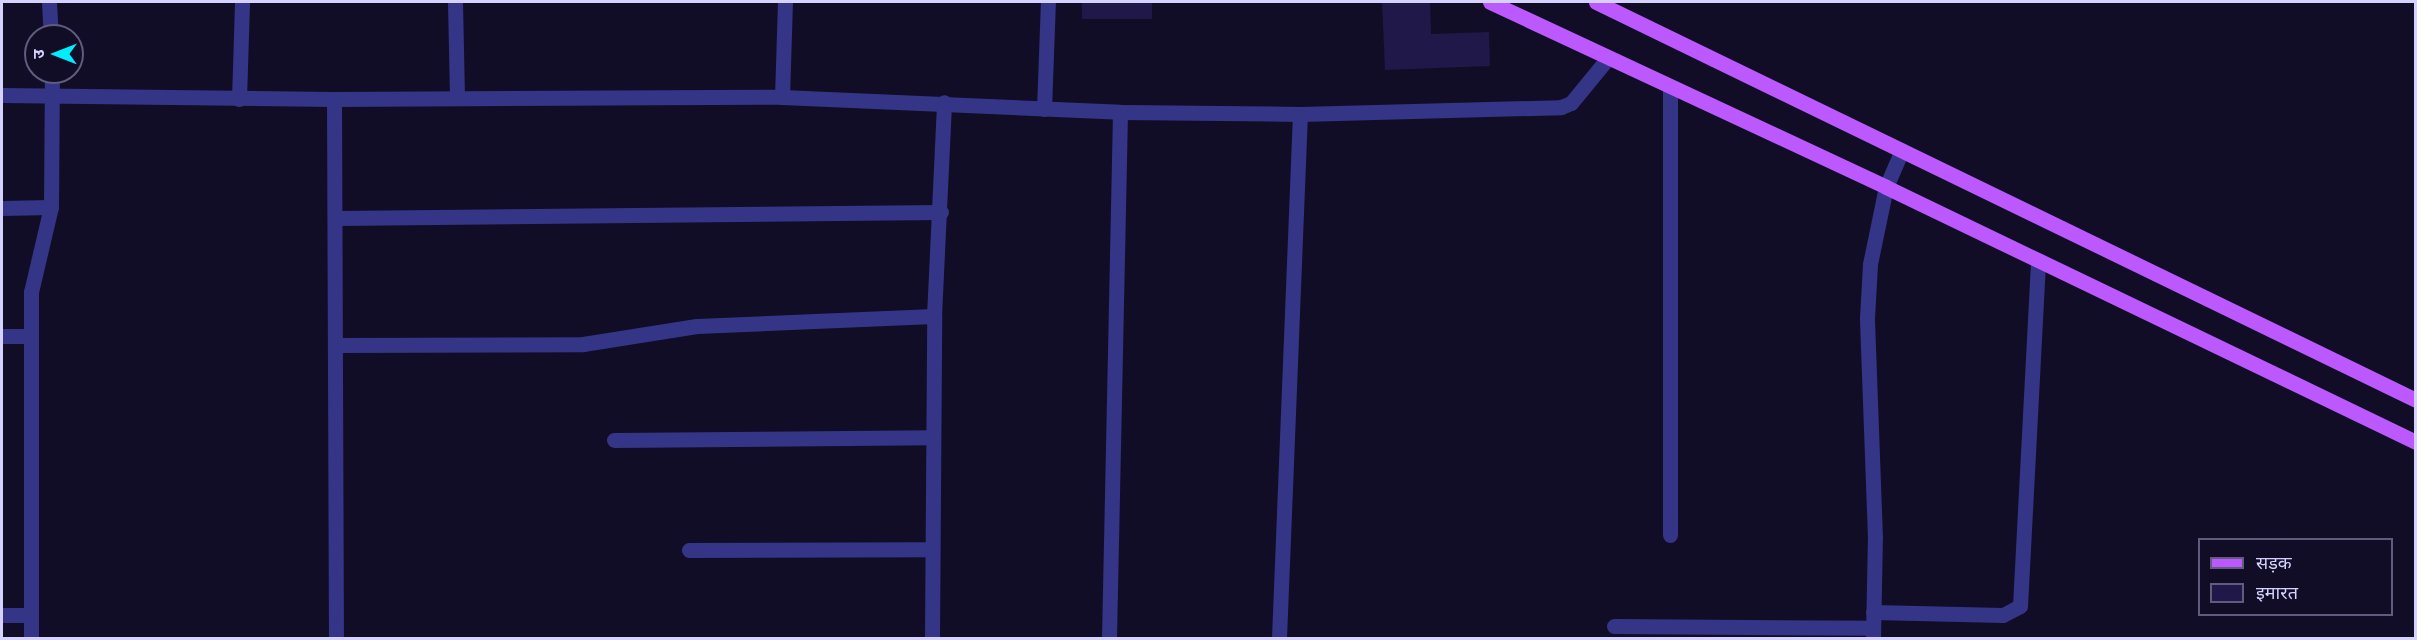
<!DOCTYPE html>
<html>
<head>
<meta charset="utf-8">
<style>
  body { margin:0 }
  #map { position:relative; width:2417px; height:640px; overflow:hidden; background:#110d26; font-family:"Golos Text","Noto Sans Devanagari",sans-serif }
  div>[style] { position:absolute }
  .building>* { inset:0; background:#201848; transform-origin:0 0 }
  .minor>* { height:15px; margin:-7.5px; padding:0 7.5px; transform-origin:7.5px; border-radius:7.5px; background:#353588 }
  .primary>* { height:15px; margin:-7.5px; padding:0 7.5px; transform-origin:7.5px; border-radius:7.5px; background:#bb59ff }
  span { translate:-50% -50%; white-space:nowrap; text-align:center; line-height:1.15; -webkit-text-stroke:6px #110d26; paint-order:stroke }
  .frame { position:absolute; inset:0; border:3px solid #d6d2ff; pointer-events:none }
  .legend { position:absolute; left:2198px; top:538px; width:195px; height:78px; box-sizing:border-box; background:#110d26; border:2px solid #605c7d; margin:0; padding:8px 10px; list-style:none; font-size:18px; color:#d6d2ff }
  .legend li { display:flex; align-items:center; gap:12px; height:30px }
  .legend b { width:30px; border:2px solid #605c7d }
  .north { position:absolute; left:24px; top:24px; width:60px; height:60px; box-sizing:border-box; background:#110d26; border:2px solid #605c7d; border-radius:50%; rotate:270deg; font-size:16px; font-weight:700; line-height:24px; text-align:center; color:#d6d2ff }
  .north::after { content:''; display:block; margin:auto; width:21px; height:27px; background:#00edfd; clip-path:polygon(50% 0,100% 100%,50% 72%,0 100%) }
</style>
</head>
<body>
<div id="map">
  <div class="building">
    <div style="left:1082px;top:2px;width:70px;height:17px"></div>
    <div style="clip-path:polygon(1382px 2px,1430px 2px,1431px 34px,1489px 32px,1490px 66px,1385px 70px)"></div>
  </div>
  <div class="minor">
    <div style="left:49px;top:2px;width:34px;rotate:87deg"></div>
    <div style="left:455px;top:2px;width:94px;rotate:88.8deg"></div>
    <div style="left:1670px;top:88px;width:447px;rotate:90deg"></div>
    <div style="left:2px;top:95px;width:332px;rotate:0.7deg"></div>
    <div style="left:334px;top:99px;width:448px;rotate:-0.3deg"></div>
    <div style="left:782px;top:97px;width:338px;rotate:2.5deg"></div>
    <div style="left:1120px;top:112px;width:180px;rotate:0.6deg"></div>
    <div style="left:1300px;top:114px;width:261px;rotate:-1.5deg"></div>
    <div style="left:1561px;top:107px;width:11px;rotate:-22deg"></div>
    <div style="left:1571px;top:103px;width:58px;rotate:-50.6deg"></div>
    <div style="left:782px;top:97px;width:95px;rotate:-88.2deg"></div>
    <div style="left:239px;top:99px;width:97px;rotate:-88.2deg"></div>
    <div style="left:334px;top:99px;width:539px;rotate:89.79deg"></div>
    <div style="left:1044px;top:109px;width:107px;rotate:-87.9deg"></div>
    <div style="left:2px;top:208px;width:49px;rotate:-1.2deg"></div>
    <div style="left:336px;top:218px;width:605px;rotate:-0.57deg"></div>
    <div style="left:2px;top:336px;width:29px"></div>
    <div style="left:336px;top:345px;width:247px;rotate:-0.2deg"></div>
    <div style="left:583px;top:344px;width:115px;rotate:-9deg"></div>
    <div style="left:697px;top:326px;width:237px;rotate:-2.4deg"></div>
    <div style="left:614px;top:440px;width:319px;rotate:-0.5deg"></div>
    <div style="left:689px;top:550px;width:243px;rotate:-0.2deg"></div>
    <div style="left:1873px;top:612px;width:130px;rotate:1.3deg"></div>
    <div style="left:2003px;top:615px;width:19px;rotate:-28deg"></div>
    <div style="left:2020px;top:606px;width:346px;rotate:-87deg"></div>
    <div style="left:2px;top:615px;width:29px"></div>
    <div style="left:1614px;top:626px;width:259px;rotate:0.4deg"></div>
    <div style="left:31px;top:638px;width:346px;rotate:-90deg"></div>
    <div style="left:31px;top:292px;width:87px;rotate:-76.8deg"></div>
    <div style="left:51px;top:207px;width:135px;rotate:-89.6deg"></div>
    <div style="left:932px;top:638px;width:322px;rotate:-89.6deg"></div>
    <div style="left:934px;top:316px;width:214px;rotate:-87.3deg"></div>
    <div style="left:1109px;top:638px;width:526px;rotate:-88.8deg"></div>
    <div style="left:1279px;top:638px;width:524px;rotate:-87.71deg"></div>
    <div style="left:1873px;top:638px;width:100px;rotate:-88.9deg"></div>
    <div style="left:1875px;top:538px;width:220px;rotate:-92.1deg"></div>
    <div style="left:1867px;top:318px;width:54px;rotate:-86.8deg"></div>
    <div style="left:1870px;top:264px;width:79px;rotate:-78.3deg"></div>
    <div style="left:1886px;top:187px;width:40px;rotate:-66.6deg"></div>
  </div>
  <div class="primary">
    <div style="left:1490px;top:2px;width:437px;rotate:25deg"></div>
    <div style="left:1886px;top:187px;width:588px;rotate:25.69deg"></div>
    <div style="left:1596px;top:2px;width:911px;rotate:25.89deg"></div>
  </div>
  <div class="frame"></div>
  <ul class="legend">
  <li><b style="height:8px;background:#bb59ff"></b>सड़क</li>
  <li><b style="height:16px;background:#201848"></b>इमारत</li>
  </ul>
  <div class="north">उ</div>
</div>
</body>
</html>
